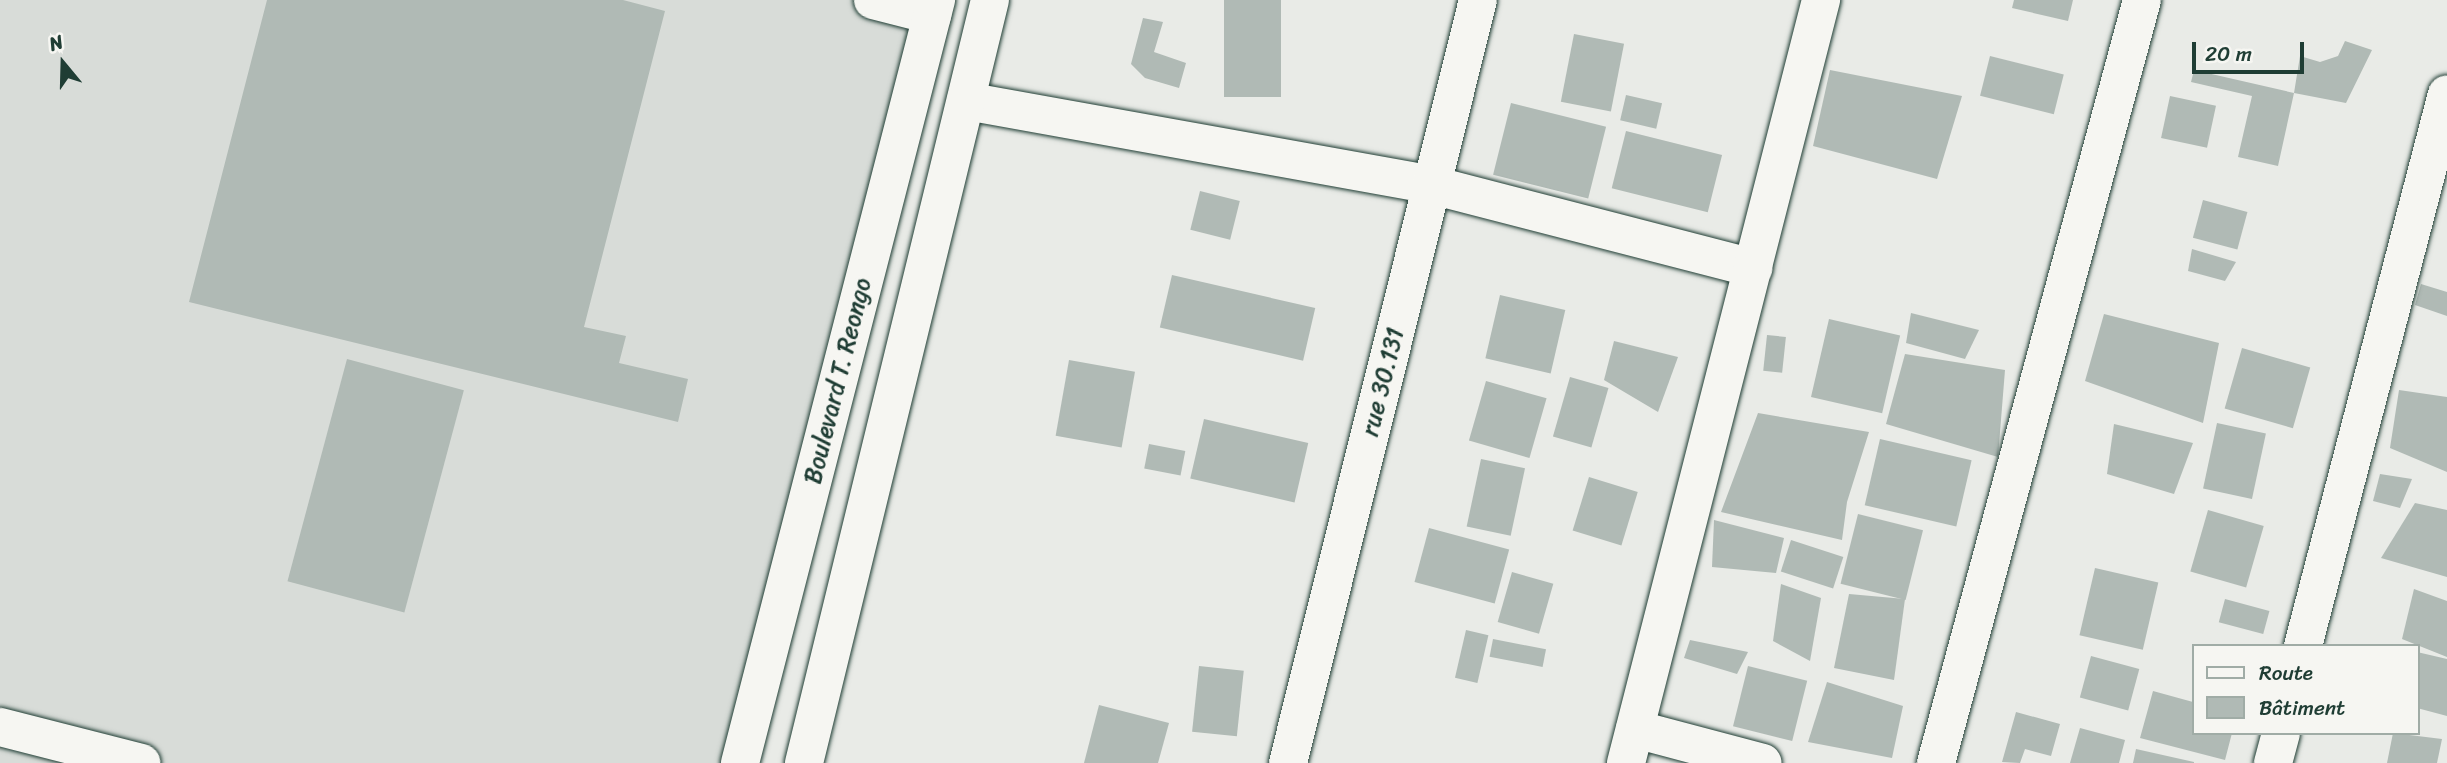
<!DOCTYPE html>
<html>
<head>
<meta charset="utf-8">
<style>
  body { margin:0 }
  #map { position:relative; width:2447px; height:763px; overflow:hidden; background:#e9ebe7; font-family:Sriracha,sans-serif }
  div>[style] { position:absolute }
  .built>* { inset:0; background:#d8dcd8 }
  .building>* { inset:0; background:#b0bab5; transform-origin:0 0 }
  .roads { filter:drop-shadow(0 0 2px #1f3d34) drop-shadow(0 0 2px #1f3d34) }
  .minor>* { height:38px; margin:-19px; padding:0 19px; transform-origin:19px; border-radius:19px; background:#f6f6f2 }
  .primary>* { height:38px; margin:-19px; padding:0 19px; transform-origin:19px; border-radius:19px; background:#f6f6f2 }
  span { translate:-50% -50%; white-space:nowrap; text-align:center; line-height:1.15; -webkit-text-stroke:6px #f6f6f2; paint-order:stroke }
  .street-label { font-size:24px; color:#1f3d34 }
  .legend { position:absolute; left:2192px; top:644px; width:228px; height:91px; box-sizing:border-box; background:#f6f6f2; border:2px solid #a0aca6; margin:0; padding:9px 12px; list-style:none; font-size:21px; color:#1f3d34 }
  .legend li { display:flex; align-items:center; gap:14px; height:35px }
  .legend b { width:35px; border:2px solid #a0aca6 }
  .north { position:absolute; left:28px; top:28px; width:70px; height:70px; -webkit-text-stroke:5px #f6f6f2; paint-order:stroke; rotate:341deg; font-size:19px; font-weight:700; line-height:28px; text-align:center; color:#1f3d34 }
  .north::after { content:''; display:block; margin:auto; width:24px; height:32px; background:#1f3d34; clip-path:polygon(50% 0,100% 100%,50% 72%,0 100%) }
  .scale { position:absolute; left:2192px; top:42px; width:112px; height:32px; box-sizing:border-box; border:4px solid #1f3d34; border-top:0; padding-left:9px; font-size:21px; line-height:24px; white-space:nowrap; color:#1f3d34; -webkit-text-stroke:5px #f6f6f2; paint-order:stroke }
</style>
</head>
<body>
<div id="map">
  <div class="built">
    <div style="clip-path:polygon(0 0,936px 0,746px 763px,0 763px)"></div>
  </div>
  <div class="building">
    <div style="clip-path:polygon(267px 0,623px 0,665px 11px,584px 327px,626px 336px,619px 363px,688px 379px,678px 422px,189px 302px)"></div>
    <div style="left:1224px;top:0;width:57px;height:97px"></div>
    <div style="clip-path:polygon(2014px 0,2073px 0,2068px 21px,2012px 8px)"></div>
    <div style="clip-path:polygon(1143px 18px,1163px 22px,1154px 52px,1186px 63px,1179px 88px,1145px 78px,1131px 64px)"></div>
    <div style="left:1574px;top:34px;width:51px;height:69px;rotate:11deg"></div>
    <div style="clip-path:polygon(2345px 41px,2372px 50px,2346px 103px,2294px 93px,2300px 56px,2320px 62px,2338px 56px)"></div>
    <div style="left:1990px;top:56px;width:76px;height:41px;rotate:14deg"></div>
    <div style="clip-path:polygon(1830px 70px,1962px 96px,1937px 179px,1813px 146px)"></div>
    <div style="clip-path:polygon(2194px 70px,2294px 93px,2278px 166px,2238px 157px,2252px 96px,2191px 82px)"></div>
    <div style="left:1626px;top:95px;width:37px;height:26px;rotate:13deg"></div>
    <div style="left:2170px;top:96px;width:47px;height:43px;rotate:12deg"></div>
    <div style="left:1511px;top:103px;width:98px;height:74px;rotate:14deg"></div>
    <div style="left:1626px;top:131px;width:99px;height:59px;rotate:14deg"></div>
    <div style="left:1200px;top:191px;width:41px;height:40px;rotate:14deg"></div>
    <div style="left:2203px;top:200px;width:46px;height:39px;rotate:15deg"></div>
    <div style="clip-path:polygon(2192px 249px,2236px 262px,2225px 281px,2188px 271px)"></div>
    <div style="left:1172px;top:275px;width:147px;height:54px;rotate:13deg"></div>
    <div style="clip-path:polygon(2421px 284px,2447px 292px,2447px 316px,2415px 305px)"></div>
    <div style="left:1500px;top:295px;width:67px;height:65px;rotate:13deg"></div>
    <div style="clip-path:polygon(1911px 313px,1979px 330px,1965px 359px,1906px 343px)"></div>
    <div style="clip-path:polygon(2104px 314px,2219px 343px,2203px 423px,2085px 381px)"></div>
    <div style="left:1829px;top:319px;width:73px;height:80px;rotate:13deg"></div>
    <div style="left:1767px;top:335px;width:19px;height:36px;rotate:6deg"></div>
    <div style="clip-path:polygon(1614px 341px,1678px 357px,1658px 412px,1604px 380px)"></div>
    <div style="left:2242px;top:348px;width:71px;height:63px;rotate:16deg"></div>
    <div style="clip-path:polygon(1905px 354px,2005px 370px,1998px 457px,1886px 424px)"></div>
    <div style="left:347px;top:359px;width:121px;height:230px;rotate:15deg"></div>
    <div style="left:1069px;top:360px;width:67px;height:77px;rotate:10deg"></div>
    <div style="left:1570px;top:377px;width:40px;height:62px;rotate:16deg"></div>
    <div style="left:1486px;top:381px;width:63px;height:62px;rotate:16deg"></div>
    <div style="clip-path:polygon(2399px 390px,2447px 397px,2447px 472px,2390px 448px)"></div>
    <div style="clip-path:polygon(1758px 413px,1869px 432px,1847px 502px,1842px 540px,1721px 512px)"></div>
    <div style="left:1204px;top:419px;width:107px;height:61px;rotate:13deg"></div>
    <div style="left:2217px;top:423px;width:50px;height:67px;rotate:12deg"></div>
    <div style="clip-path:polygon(2114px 424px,2193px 443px,2174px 494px,2107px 474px)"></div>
    <div style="left:1880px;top:439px;width:94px;height:68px;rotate:13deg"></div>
    <div style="left:1149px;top:444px;width:37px;height:25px;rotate:11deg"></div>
    <div style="left:1481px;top:459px;width:45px;height:69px;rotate:12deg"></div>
    <div style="clip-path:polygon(2380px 474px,2412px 479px,2400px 508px,2373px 501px)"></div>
    <div style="left:1589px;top:477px;width:51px;height:56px;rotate:17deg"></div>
    <div style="clip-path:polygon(2415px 503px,2447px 510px,2447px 577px,2381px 558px)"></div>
    <div style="left:2208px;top:510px;width:58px;height:64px;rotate:16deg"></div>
    <div style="left:1858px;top:514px;width:67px;height:72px;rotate:14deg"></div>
    <div style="clip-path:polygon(1714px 520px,1784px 538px,1776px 573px,1712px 567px)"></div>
    <div style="left:1429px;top:528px;width:83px;height:56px;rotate:15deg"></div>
    <div style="left:1791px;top:540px;width:55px;height:33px;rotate:18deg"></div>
    <div style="left:2095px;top:568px;width:65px;height:69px;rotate:13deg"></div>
    <div style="left:1512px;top:572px;width:43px;height:52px;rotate:16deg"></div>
    <div style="clip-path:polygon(1781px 584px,1821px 598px,1810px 661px,1773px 641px)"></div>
    <div style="clip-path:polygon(2414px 589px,2447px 601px,2447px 657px,2402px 639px)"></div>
    <div style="clip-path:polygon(1849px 594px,1905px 599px,1894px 680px,1834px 668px)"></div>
    <div style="left:2225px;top:599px;width:46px;height:24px;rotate:15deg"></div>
    <div style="left:1466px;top:630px;width:23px;height:49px;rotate:13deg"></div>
    <div style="left:1493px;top:639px;width:54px;height:18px;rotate:11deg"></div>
    <div style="clip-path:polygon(1690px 640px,1748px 652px,1737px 674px,1684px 658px)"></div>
    <div style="clip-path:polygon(2417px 652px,2447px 659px,2447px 716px,2417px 708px)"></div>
    <div style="left:2091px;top:656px;width:50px;height:43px;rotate:15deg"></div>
    <div style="left:1199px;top:666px;width:45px;height:66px;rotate:6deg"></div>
    <div style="left:1748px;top:666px;width:61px;height:62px;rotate:14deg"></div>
    <div style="clip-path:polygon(1827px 682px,1903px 706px,1892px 758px,1808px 742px)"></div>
    <div style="clip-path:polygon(2153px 691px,2193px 702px,2193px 733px,2232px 733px,2225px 760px,2140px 738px)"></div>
    <div style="clip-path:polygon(1099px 705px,1169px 723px,1158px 763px,1084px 763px)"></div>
    <div style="clip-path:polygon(2016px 712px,2060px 724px,2051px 756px,2025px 749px,2020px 763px,2002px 762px)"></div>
    <div style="clip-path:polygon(2080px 728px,2125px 740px,2119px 763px,2070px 763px)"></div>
    <div style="clip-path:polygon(2393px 733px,2442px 739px,2437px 763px,2387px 763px)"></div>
    <div style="clip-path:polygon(2136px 749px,2194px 762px,2194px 763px,2133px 763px)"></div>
  </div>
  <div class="roads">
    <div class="minor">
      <div style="left:873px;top:0;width:61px;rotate:14.3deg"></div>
      <div style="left:966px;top:101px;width:474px;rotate:10.2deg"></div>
      <div style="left:1432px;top:185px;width:332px;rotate:14.5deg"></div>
      <div style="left:2303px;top:646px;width:570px;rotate:-75.38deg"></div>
      <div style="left:0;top:727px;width:146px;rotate:14.3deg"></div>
      <div style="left:1635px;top:729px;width:132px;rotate:14.9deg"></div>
      <div style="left:1288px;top:763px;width:786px;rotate:-76.02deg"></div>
      <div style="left:1626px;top:763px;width:788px;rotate:-75.66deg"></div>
      <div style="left:1936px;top:763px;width:790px;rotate:-74.89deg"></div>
      <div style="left:2273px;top:763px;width:31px;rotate:-75deg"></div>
    </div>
    <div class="primary">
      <div style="left:740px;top:763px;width:788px;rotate:-75.59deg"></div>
      <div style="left:804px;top:763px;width:785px;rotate:-76.3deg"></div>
    </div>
  </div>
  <div class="street-label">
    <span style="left:838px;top:381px;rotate:-76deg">Boulevard T. Reongo</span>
    <span style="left:1383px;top:382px;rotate:-76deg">rue 30.131</span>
  </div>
  <ul class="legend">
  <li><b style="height:9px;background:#f6f6f2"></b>Route</li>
  <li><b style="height:19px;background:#b0bab5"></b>Bâtiment</li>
  </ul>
  <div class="north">N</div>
  <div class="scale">20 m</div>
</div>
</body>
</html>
